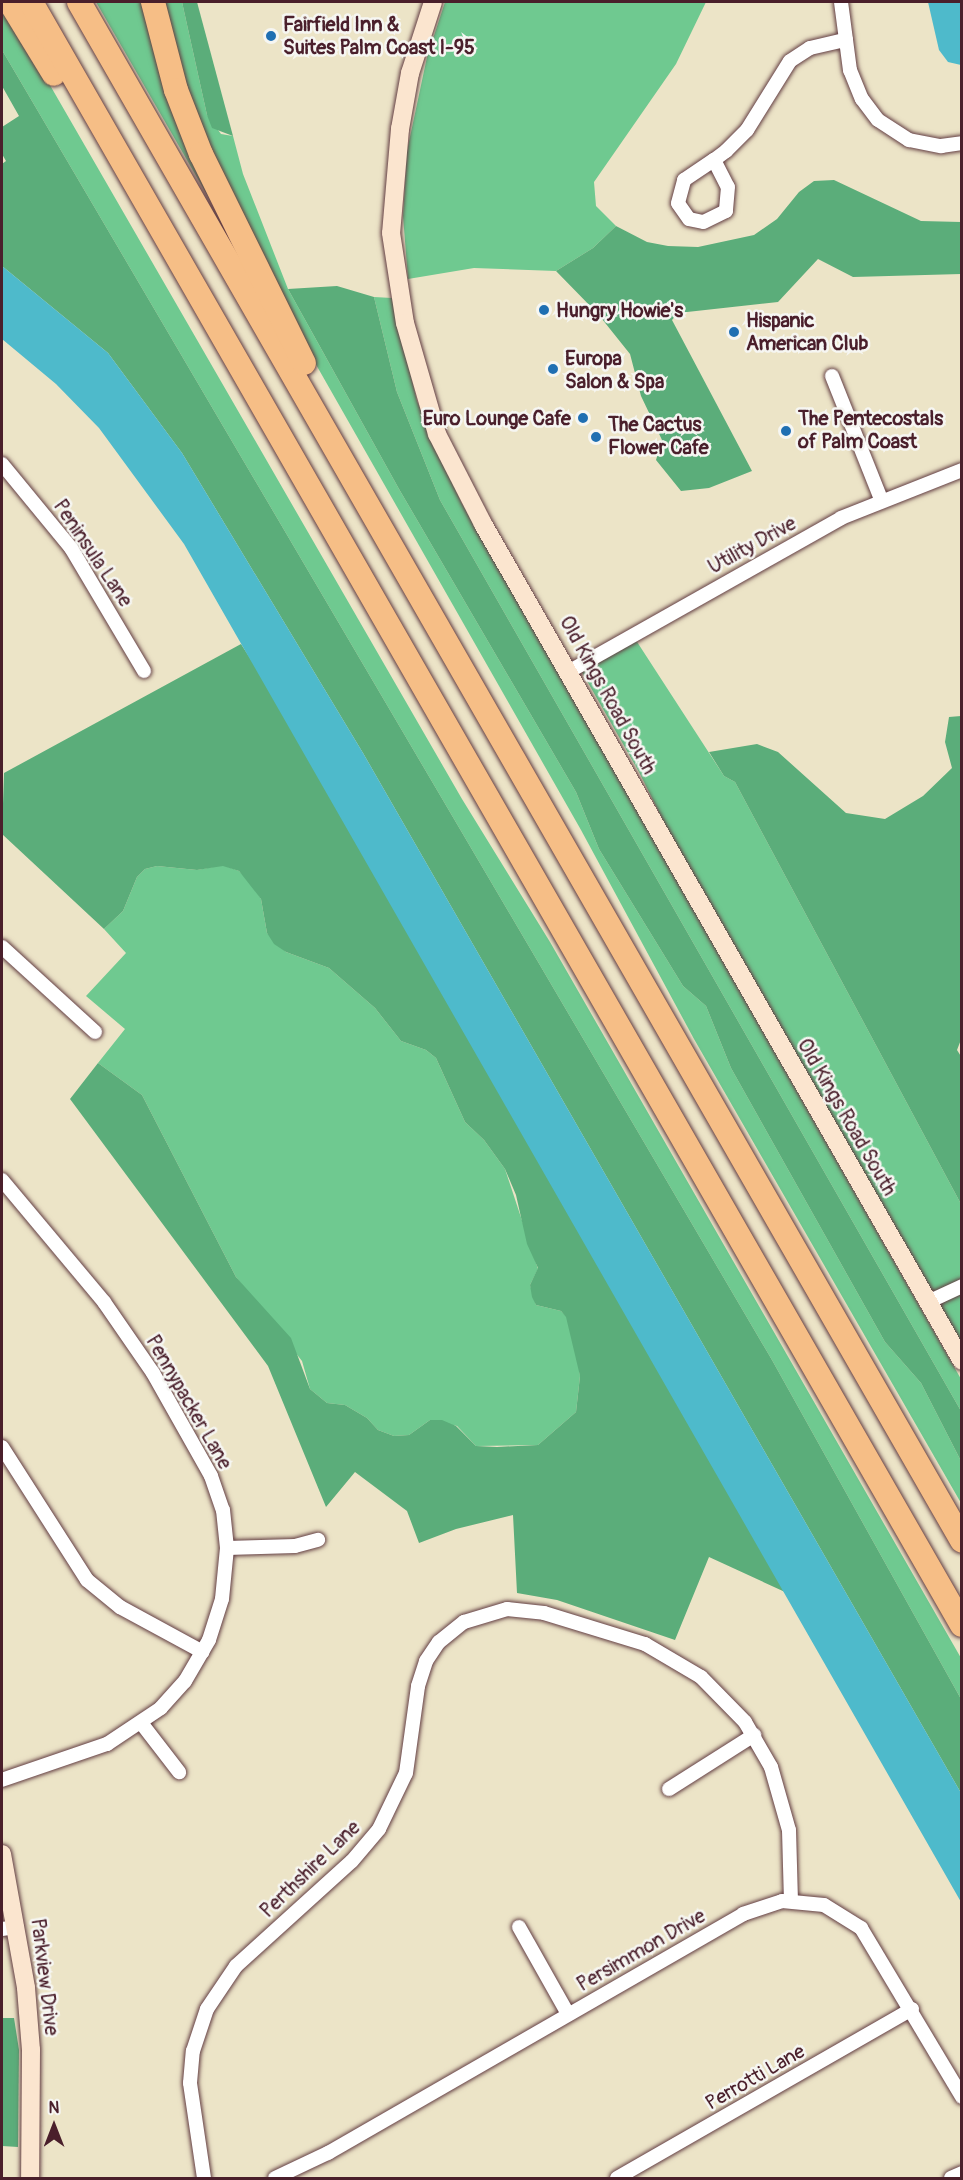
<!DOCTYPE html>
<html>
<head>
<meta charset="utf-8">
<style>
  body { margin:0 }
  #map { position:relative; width:963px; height:2180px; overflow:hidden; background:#ece4c7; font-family:Pangolin,sans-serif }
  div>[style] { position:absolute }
  .green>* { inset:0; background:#6fc990 }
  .forest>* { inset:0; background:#5bad7a }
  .water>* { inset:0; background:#4ebacb }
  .roads { filter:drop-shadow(0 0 2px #623d42) drop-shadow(0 0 2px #623d42) }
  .street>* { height:14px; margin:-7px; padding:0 7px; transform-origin:7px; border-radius:7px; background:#fff }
  .secondary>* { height:18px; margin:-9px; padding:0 9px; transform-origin:9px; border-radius:9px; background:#fbe5cf }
  .highway>* { height:24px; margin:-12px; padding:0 12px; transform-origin:12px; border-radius:12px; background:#f6be86 }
  .dots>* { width:16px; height:16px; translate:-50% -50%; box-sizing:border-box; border:3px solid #f6f6f2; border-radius:50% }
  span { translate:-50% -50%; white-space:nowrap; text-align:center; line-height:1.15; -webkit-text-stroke:5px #f6f6f2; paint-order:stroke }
  .poi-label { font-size:20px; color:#4a1f2b; font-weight:700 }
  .left { translate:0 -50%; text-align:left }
  .right { translate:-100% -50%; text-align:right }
  .street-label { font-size:20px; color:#4a1f2b }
  .frame { position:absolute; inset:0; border:3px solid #4a1f2b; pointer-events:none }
  .north { position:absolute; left:24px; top:2096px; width:60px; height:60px; -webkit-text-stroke:4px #f6f6f2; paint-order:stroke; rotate:0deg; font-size:16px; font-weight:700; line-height:24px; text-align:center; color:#4a1f2b }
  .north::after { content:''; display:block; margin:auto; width:21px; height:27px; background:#4a1f2b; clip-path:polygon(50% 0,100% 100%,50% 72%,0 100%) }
</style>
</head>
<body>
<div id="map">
  <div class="green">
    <div style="clip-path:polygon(2px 2px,462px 799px,550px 942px,961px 1658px,961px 1699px,772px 1360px,2px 50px)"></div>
    <div style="clip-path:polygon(96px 2px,148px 2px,219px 214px,206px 193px)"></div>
    <div style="clip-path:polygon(161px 2px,182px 2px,207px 115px,221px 134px,233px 136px,243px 174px,288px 289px,399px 489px,576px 792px,599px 849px,683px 986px,706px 1006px,731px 1068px,885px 1342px,921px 1383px,961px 1461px,961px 1503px,694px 1039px,581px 830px,306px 347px,199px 132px)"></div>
    <div style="clip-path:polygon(445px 2px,706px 2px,676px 64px,594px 182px,596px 206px,616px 226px,593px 248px,556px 271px,474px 268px,408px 279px,403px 216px,407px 151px,427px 57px)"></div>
    <div style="clip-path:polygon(374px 297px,392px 298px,417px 401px,461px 502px,961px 1379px,961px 1411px,440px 500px,397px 392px)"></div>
    <div style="clip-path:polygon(630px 631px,724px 776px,735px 782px,961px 1204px,961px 1348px,690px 875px,639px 772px,575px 660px)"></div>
    <div style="clip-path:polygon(223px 865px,239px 871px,253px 885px,261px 899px,267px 933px,286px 952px,329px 968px,375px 1008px,401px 1041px,426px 1050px,436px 1058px,465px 1122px,484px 1140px,505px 1169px,538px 1269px,530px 1285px,536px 1305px,561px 1311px,567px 1317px,577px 1353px,580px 1376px,576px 1412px,538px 1445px,476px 1446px,457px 1426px,430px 1420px,409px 1435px,394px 1436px,378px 1430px,367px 1418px,345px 1405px,327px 1403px,310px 1389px,302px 1361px,236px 1277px,142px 1095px,98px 1063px,125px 1029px,86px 996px,126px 953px,104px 929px,123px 911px,137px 877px,145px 869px,157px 866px,197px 870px)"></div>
  </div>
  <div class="forest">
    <div style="clip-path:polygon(182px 2px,197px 2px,233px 136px,212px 128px,207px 115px)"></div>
    <div style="clip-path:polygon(2px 50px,772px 1360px,961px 1699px,961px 1793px,363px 753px,182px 453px,108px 353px,2px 266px,2px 164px,6px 161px,2px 154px,2px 127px,19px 116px,2px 86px)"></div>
    <div style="clip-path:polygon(834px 180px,921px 221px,961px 222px,961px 274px,853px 277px,818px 259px,778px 302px,678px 313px,672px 320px,752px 471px,709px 488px,681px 491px,656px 460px,662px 440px,641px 396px,630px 354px,598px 314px,556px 271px,593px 248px,616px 226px,647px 242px,668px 246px,698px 247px,754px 235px,777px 219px,799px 192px,814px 181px)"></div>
    <div style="clip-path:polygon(337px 286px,374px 297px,397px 392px,440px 500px,961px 1411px,961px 1461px,921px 1383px,885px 1342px,731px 1068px,706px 1006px,683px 986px,599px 849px,576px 792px,399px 489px,288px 289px)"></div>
    <div style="clip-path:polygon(241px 644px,255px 666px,785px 1592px,709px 1557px,675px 1640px,557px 1600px,517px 1593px,513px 1515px,456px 1529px,419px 1543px,407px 1511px,355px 1472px,326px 1507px,268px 1366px,70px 1099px,98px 1063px,142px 1095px,236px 1277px,291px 1338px,310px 1389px,327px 1403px,345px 1405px,367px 1418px,378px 1430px,394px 1436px,409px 1435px,430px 1420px,442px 1420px,456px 1426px,476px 1446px,497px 1447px,538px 1445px,576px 1412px,580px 1376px,566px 1317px,561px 1311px,536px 1305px,532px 1297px,530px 1285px,538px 1268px,527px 1244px,516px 1195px,505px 1169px,484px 1140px,465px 1122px,436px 1058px,426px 1050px,401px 1041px,375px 1008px,329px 968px,286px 952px,274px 944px,267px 933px,261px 899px,239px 871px,223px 866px,197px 870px,157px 866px,145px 869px,137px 877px,123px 911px,104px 929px,2px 834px,4px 773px)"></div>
    <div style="clip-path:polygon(961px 716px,962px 1037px,957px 1050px,962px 1058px,961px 1204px,735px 782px,724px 776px,709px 752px,757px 744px,778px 752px,846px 813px,885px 819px,923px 796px,952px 768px,945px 742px,949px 717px)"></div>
    <div style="clip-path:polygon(2px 2018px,14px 2018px,19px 2050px,18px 2147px,2px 2146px)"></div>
  </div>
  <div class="water">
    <div style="clip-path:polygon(928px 2px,961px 2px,961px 65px,948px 62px,939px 50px)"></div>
    <div style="clip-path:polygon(2px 266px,108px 353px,182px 453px,363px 753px,961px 1793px,961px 1902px,184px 544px,99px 428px,56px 384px,2px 339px)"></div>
  </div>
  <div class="roads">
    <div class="street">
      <div style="left:841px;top:2px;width:69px;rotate:82.5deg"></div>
      <div style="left:850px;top:70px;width:31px;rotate:68deg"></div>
      <div style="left:862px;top:99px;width:26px;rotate:53deg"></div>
      <div style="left:878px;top:120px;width:37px;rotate:33deg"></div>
      <div style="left:909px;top:140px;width:33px;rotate:11deg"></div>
      <div style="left:941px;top:146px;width:21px;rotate:-8deg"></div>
      <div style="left:714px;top:160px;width:30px;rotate:63deg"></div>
      <div style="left:728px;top:187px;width:24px;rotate:95deg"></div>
      <div style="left:726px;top:211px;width:25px;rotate:154deg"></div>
      <div style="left:703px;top:222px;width:14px;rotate:-168deg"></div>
      <div style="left:689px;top:219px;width:19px;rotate:-125deg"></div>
      <div style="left:678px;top:203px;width:24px;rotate:-75deg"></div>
      <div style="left:684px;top:180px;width:36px;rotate:-34deg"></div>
      <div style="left:714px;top:160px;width:15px;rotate:-37deg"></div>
      <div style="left:726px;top:151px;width:30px;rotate:-45deg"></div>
      <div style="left:747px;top:130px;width:81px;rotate:-58.1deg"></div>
      <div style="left:790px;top:61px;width:24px;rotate:-33deg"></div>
      <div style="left:810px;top:48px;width:37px;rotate:-13deg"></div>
      <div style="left:832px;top:376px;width:132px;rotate:68.3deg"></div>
      <div style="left:2px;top:464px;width:109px;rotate:50.6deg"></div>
      <div style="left:71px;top:548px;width:143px;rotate:59.3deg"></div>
      <div style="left:570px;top:671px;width:311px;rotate:-29.4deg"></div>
      <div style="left:841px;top:518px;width:130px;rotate:-21.6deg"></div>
      <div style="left:2px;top:947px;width:126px;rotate:42.4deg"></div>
      <div style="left:2px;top:1180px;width:159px;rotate:50.1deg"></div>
      <div style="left:104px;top:1302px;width:86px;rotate:55.4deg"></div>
      <div style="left:153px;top:1373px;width:118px;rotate:60.6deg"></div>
      <div style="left:211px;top:1476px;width:36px;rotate:71deg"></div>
      <div style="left:223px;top:1510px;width:38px;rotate:84deg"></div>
      <div style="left:227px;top:1548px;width:51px;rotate:95.6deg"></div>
      <div style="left:222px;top:1599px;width:43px;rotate:107.6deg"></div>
      <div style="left:209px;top:1640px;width:48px;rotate:120.3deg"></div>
      <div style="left:185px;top:1681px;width:36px;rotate:132deg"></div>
      <div style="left:161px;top:1708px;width:65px;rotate:146.3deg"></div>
      <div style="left:107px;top:1744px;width:111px;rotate:161.1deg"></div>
      <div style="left:928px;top:1302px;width:38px;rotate:-25deg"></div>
      <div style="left:2px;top:1447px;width:158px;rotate:57.4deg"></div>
      <div style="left:87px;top:1580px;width:43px;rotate:39.3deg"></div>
      <div style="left:120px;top:1607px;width:94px;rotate:28.5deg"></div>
      <div style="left:227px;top:1548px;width:68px;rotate:-1.7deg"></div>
      <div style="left:295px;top:1546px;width:24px;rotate:-15deg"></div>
      <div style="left:142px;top:1724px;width:61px;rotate:52.4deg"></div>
      <div style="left:669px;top:1789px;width:101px;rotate:-32.4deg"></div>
      <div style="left:519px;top:1927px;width:100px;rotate:60.6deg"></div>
      <div style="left:2px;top:1929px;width:15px;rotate:-8deg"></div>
      <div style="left:204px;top:2178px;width:96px;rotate:-98.4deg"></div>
      <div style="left:190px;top:2083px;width:32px;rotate:-85deg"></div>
      <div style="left:193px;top:2051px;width:44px;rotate:-71.6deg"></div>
      <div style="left:207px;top:2009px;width:52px;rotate:-56deg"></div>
      <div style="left:236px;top:1966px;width:156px;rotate:-42.2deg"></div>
      <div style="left:352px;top:1861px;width:42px;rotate:-49.8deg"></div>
      <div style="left:379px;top:1829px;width:62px;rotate:-64.3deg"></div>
      <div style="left:406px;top:1773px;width:88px;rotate:-82.1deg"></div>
      <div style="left:418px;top:1686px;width:26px;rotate:-72deg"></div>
      <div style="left:426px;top:1661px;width:23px;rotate:-56deg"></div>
      <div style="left:439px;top:1642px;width:32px;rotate:-39deg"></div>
      <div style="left:464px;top:1622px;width:45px;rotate:-16.8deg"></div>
      <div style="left:507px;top:1609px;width:37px;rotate:6deg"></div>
      <div style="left:544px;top:1613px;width:106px;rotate:17.1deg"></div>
      <div style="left:645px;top:1644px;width:65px;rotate:30.5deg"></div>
      <div style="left:701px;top:1677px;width:63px;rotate:45.6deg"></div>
      <div style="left:745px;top:1722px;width:52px;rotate:60deg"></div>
      <div style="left:771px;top:1767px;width:66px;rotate:74.1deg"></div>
      <div style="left:789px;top:1830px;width:70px;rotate:88.4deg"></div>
      <div style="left:275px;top:2178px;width:59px;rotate:-25.3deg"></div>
      <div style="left:328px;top:2153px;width:479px;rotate:-29.9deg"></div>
      <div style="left:743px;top:1914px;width:41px;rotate:-18.4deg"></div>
      <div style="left:782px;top:1901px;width:42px;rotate:5.4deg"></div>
      <div style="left:824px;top:1905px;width:44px;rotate:31.9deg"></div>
      <div style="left:861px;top:1928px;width:197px;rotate:59.1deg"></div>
      <div style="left:617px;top:2178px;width:340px;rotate:-29.8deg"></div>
      <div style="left:951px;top:2178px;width:12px;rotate:-24deg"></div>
    </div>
    <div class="secondary">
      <div style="left:433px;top:2px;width:75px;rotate:107.9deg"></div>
      <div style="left:410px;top:73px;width:57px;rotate:100.1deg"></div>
      <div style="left:400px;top:129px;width:104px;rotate:94.9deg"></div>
      <div style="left:391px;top:233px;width:91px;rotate:81.2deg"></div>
      <div style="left:405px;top:323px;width:116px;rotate:73.9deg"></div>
      <div style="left:437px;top:434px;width:101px;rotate:62.9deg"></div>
      <div style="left:483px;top:524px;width:964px;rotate:60.22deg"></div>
      <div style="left:2px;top:1854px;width:136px;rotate:79.8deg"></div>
      <div style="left:26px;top:1988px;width:62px;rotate:85.4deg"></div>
      <div style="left:31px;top:2050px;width:128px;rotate:90.4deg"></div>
    </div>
    <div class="highway">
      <div style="left:10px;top:2px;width:84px;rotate:58.6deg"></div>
      <div style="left:31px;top:2px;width:1871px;rotate:60.16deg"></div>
      <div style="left:79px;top:2px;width:1774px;rotate:60.15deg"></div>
      <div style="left:153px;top:2px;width:91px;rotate:75.4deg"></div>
      <div style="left:176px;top:90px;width:69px;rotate:68.7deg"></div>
      <div style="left:201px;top:154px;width:233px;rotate:63.8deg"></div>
    </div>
  </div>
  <div class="dots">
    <div style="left:271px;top:36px;background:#1f6fb2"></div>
    <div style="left:544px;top:310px;background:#1f6fb2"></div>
    <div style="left:734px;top:332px;background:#1f6fb2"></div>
    <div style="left:553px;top:369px;background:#1f6fb2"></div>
    <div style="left:583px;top:418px;background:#1f6fb2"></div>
    <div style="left:786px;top:431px;background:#1f6fb2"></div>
    <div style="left:596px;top:437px;background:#1f6fb2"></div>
  </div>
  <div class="poi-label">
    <span class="left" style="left:283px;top:36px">Fairfield Inn &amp;<br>Suites Palm Coast I-95</span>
    <span class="left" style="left:556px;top:310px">Hungry Howie's</span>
    <span class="left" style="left:746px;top:332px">Hispanic<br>American Club</span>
    <span class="left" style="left:565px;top:370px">Europa<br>Salon &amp; Spa</span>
    <span class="right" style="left:571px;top:418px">Euro Lounge Cafe</span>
    <span class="left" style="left:798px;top:430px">The Pentecostals<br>of Palm Coast</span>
    <span class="left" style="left:608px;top:436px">The Cactus<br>Flower Cafe</span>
  </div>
  <div class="street-label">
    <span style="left:752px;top:545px;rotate:-29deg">Utility Drive</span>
    <span style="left:93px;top:553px;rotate:56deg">Peninsula Lane</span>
    <span style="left:608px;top:695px;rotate:61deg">Old Kings Road South</span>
    <span style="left:847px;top:1117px;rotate:60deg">Old Kings Road South</span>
    <span style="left:189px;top:1402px;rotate:60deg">Pennypacker Lane</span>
    <span style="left:310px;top:1869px;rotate:-44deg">Perthshire Lane</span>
    <span style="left:641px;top:1950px;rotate:-30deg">Persimmon Drive</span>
    <span style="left:45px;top:1977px;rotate:83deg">Parkview Drive</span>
    <span style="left:755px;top:2077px;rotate:-30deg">Perrotti Lane</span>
  </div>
  <div class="frame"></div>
  <div class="north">N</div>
</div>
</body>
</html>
